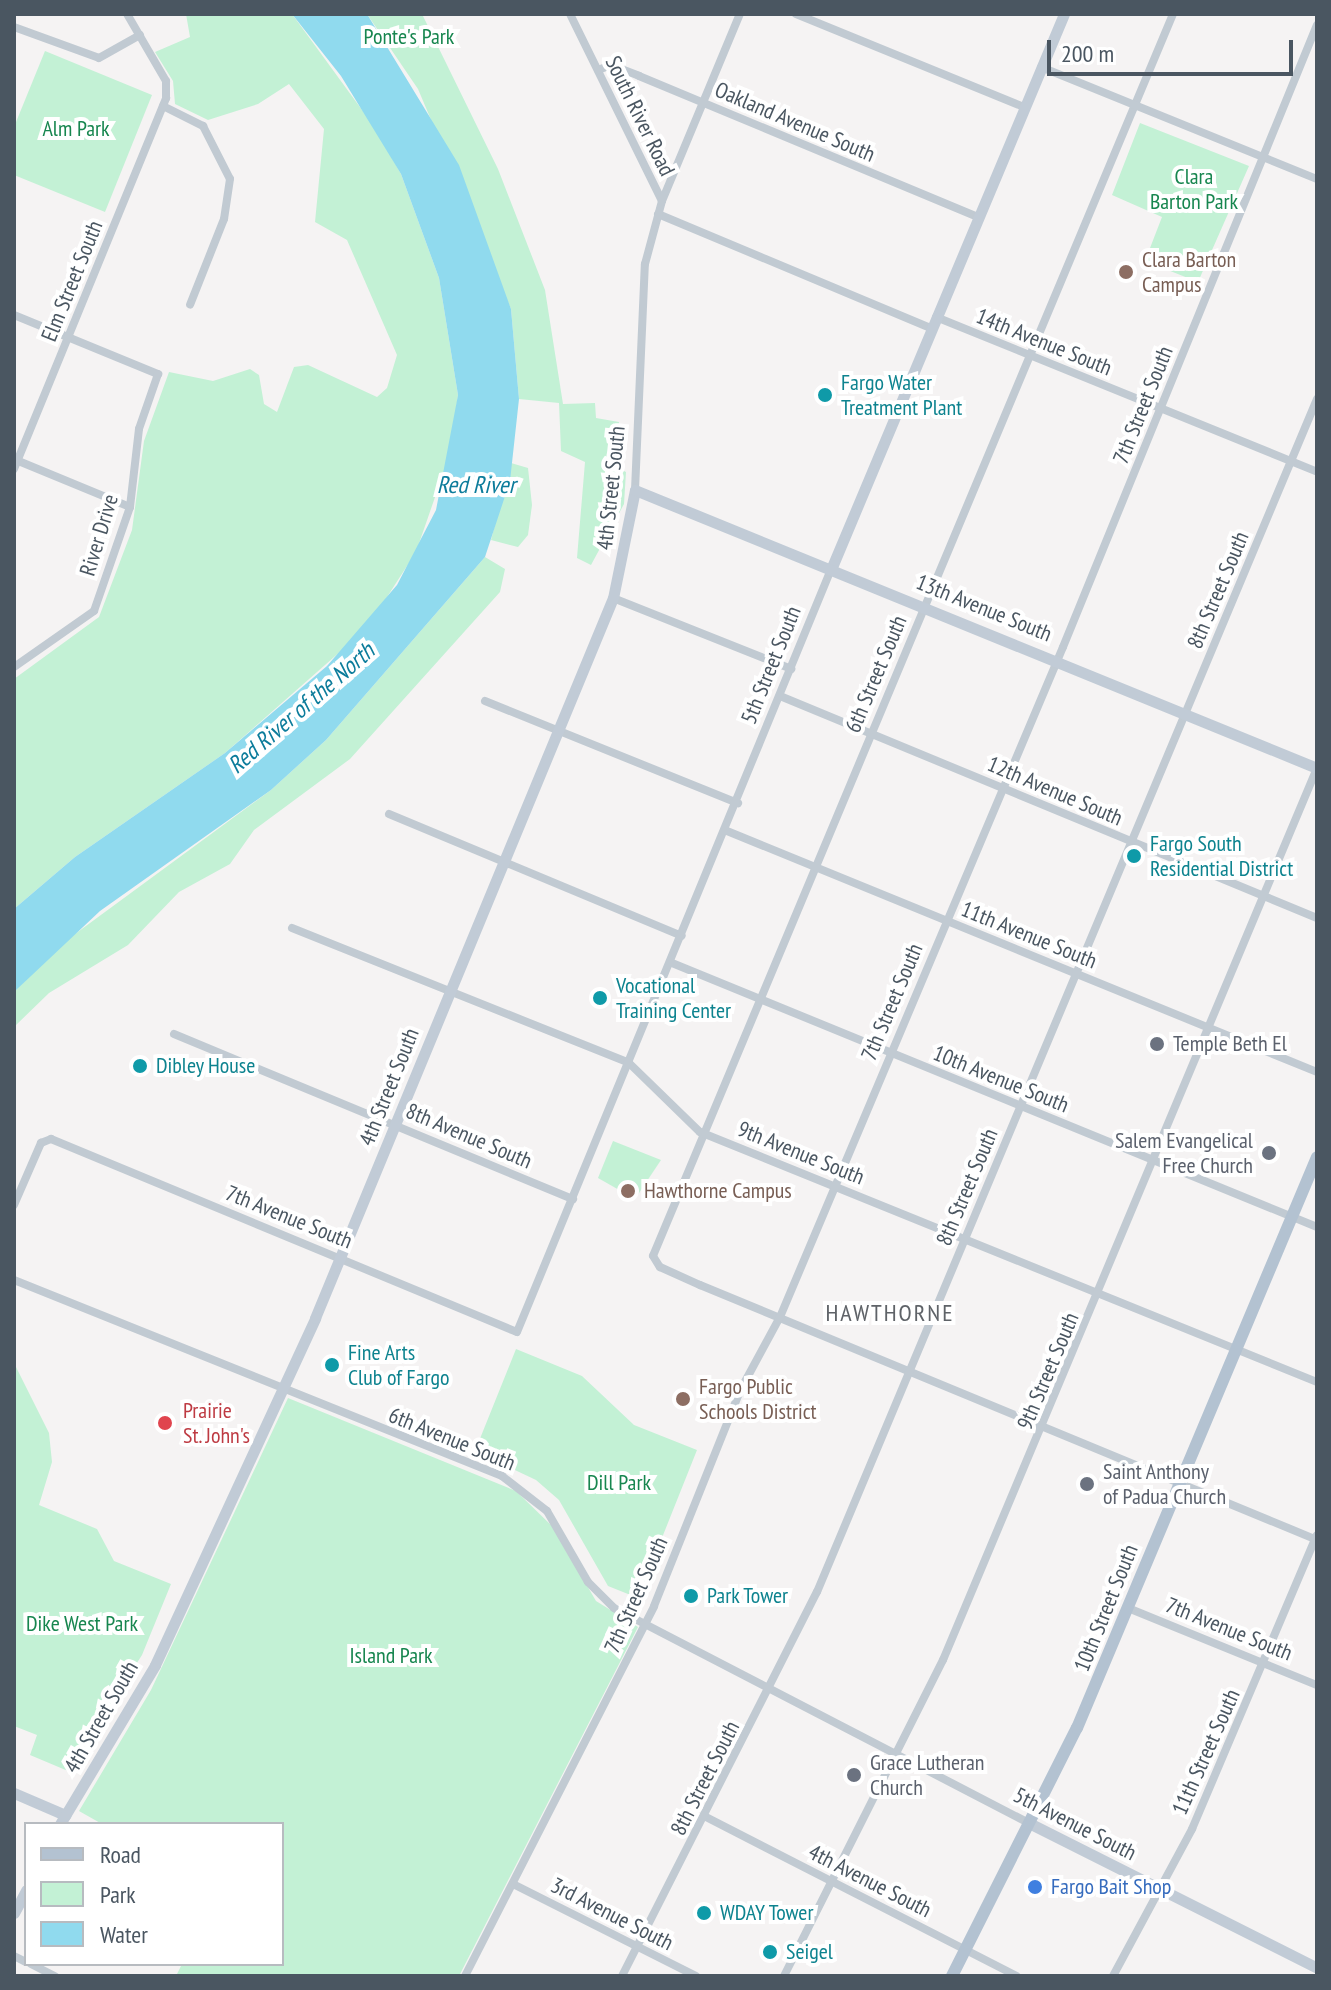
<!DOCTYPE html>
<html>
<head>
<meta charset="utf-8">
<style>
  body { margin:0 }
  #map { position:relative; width:1331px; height:1990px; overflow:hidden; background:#f5f3f3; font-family:"PT Sans Narrow",sans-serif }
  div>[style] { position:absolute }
  .green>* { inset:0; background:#c3f1d5 }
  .water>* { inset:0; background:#90daee }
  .street>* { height:8px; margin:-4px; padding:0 4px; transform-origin:4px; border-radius:4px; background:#c1cad2 }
  .secondary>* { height:11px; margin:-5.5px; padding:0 5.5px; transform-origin:5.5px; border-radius:5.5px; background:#c1cbd6 }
  .primary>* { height:12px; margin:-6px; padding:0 6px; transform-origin:6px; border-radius:6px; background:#b3c2d1 }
  .dots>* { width:22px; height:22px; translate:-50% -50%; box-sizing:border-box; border:4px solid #fff; border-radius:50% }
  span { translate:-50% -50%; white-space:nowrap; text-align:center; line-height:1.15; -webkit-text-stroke:8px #fff; paint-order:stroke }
  .park-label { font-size:22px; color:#17864f }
  .street-label { font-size:22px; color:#4a5661 }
  .education-label { font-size:22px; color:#785e54 }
  .left { translate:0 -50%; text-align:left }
  .culture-label { font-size:22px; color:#0d838f }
  .worship-label { font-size:22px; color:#5b616d }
  .right { translate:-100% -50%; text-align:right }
  .health-label { font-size:22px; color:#be3a42 }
  .shop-label { font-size:22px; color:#366cbe }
  .water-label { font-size:24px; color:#0c7c9b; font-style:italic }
  .neighbourhood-label { font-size:24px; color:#5f6368; letter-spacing:2px }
  .frame { position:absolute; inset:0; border:16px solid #4a5661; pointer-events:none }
  .legend { position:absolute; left:24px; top:1822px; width:260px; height:144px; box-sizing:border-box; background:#fff; border:2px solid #b7bbc0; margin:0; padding:10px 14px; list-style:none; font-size:24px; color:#4a5661 }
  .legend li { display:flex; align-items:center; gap:16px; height:40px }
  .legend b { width:40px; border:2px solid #b7bbc0 }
  .scale { position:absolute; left:1047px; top:40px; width:246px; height:36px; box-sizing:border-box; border:4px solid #4a5661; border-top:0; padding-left:10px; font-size:24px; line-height:28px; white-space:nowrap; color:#4a5661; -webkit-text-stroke:6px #fff; paint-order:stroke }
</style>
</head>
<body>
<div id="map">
  <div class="green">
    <div style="clip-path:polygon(186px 14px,292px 14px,373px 125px,401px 174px,439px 278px,458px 395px,450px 454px,416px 552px,367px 628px,225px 753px,75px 857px,14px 909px,14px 679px,99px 617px,132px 530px,144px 441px,169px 372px,213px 381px,250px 369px,259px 375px,264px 404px,277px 412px,294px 367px,308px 365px,377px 397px,387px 388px,397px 355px,347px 240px,315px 222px,324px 129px,289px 84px,258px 104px,208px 120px,175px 104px,173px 81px,155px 52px,190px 37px)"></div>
    <div style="clip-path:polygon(367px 14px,422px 14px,498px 169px,545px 290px,563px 404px,595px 403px,596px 418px,619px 422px,614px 466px,626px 472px,624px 504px,591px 565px,577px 558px,585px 462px,561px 451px,559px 403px,519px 399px,511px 309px,418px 89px)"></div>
    <div style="clip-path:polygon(45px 51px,152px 95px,105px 212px,14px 175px,14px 127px)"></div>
    <div style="clip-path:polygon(1140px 123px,1249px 166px,1198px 282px,1145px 261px,1162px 217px,1112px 195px)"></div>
    <div style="clip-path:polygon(511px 463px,528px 468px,532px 505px,528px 535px,518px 547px,491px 540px)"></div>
    <div style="clip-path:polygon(485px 557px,505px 569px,500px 592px,350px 759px,254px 830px,230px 864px,179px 892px,128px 945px,49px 993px,14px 1027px,14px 992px,56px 948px,271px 790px,326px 740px)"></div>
    <div style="clip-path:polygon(613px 1141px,661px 1160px,635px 1199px,598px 1178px)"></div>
    <div style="clip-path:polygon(516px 1349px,582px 1376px,634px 1425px,697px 1450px,638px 1598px,608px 1586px,559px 1500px,536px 1480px,475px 1451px)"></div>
    <div style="clip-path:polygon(14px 1363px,49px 1433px,52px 1462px,39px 1505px,97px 1529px,114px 1561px,171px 1584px,142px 1655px,68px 1771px,30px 1755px,37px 1735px,14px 1726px)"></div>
    <div style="clip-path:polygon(288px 1398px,516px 1491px,553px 1527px,596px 1601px,638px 1627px,459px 1976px,176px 1976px,182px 1964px,282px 1964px,282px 1824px,102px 1824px,79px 1811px,151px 1690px)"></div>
  </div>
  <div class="water">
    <div style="clip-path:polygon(292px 14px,367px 14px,459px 165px,511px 309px,519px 399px,510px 481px,485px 557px,326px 740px,271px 790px,100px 911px,14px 992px,14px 909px,75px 857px,225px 753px,327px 666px,397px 585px,436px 510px,458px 395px,439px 278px,401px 174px,341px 76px)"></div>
  </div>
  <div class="street">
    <div style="left:570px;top:14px;width:208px;rotate:63.8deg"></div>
    <div style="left:796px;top:14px;width:246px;rotate:22.2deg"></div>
    <div style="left:1173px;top:14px;width:1346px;rotate:112.72deg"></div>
    <div style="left:653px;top:1256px;width:13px;rotate:58deg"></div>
    <div style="left:660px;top:1267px;width:44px;rotate:24.2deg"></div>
    <div style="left:700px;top:1285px;width:668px;rotate:22.45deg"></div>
    <div style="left:14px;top:27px;width:90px;rotate:20deg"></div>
    <div style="left:99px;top:58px;width:47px;rotate:-29.3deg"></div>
    <div style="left:1041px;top:67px;width:298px;rotate:22.1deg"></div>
    <div style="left:598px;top:70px;width:14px;rotate:-21deg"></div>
    <div style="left:611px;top:65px;width:30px;rotate:21deg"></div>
    <div style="left:639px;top:76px;width:367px;rotate:22.6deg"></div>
    <div style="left:163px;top:106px;width:45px;rotate:26.6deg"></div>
    <div style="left:203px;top:126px;width:59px;rotate:63deg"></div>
    <div style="left:230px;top:179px;width:40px;rotate:98.5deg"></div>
    <div style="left:224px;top:219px;width:92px;rotate:111.6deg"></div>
    <div style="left:658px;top:214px;width:296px;rotate:22.7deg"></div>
    <div style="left:14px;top:315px;width:156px;rotate:22.3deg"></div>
    <div style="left:158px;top:374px;width:58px;rotate:109.1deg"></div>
    <div style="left:139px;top:429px;width:79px;rotate:96.6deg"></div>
    <div style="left:130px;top:507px;width:110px;rotate:109.1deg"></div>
    <div style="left:94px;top:611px;width:98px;rotate:145deg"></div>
    <div style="left:936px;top:317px;width:411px;rotate:22.1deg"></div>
    <div style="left:16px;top:460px;width:123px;rotate:22.4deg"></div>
    <div style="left:14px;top:469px;width:401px;rotate:-67.7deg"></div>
    <div style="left:166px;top:98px;width:17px;rotate:-90deg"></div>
    <div style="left:166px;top:81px;width:78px;rotate:-120.2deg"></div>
    <div style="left:635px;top:490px;width:226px;rotate:-87.5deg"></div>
    <div style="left:645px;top:264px;width:65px;rotate:-74.9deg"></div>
    <div style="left:662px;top:201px;width:203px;rotate:-67.4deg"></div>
    <div style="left:613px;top:598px;width:192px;rotate:21.7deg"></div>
    <div style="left:780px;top:696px;width:581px;rotate:22.46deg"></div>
    <div style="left:485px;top:701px;width:273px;rotate:22deg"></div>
    <div style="left:389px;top:814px;width:317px;rotate:22.6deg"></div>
    <div style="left:727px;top:831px;width:637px;rotate:22.22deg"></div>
    <div style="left:292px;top:928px;width:363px;rotate:21.8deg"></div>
    <div style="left:629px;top:1063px;width:99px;rotate:44.2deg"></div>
    <div style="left:700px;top:1132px;width:666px;rotate:22.06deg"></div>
    <div style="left:672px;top:963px;width:697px;rotate:22.26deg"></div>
    <div style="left:174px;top:1034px;width:432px;rotate:22.5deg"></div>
    <div style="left:14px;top:1205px;width:68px;rotate:-66.5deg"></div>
    <div style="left:41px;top:1143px;width:11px;rotate:-22deg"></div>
    <div style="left:51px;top:1139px;width:504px;rotate:22.5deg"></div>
    <div style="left:517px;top:1332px;width:827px;rotate:-67.62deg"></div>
    <div style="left:14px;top:1280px;width:526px;rotate:21.88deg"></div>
    <div style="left:502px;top:1476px;width:57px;rotate:37.9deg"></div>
    <div style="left:547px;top:1511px;width:82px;rotate:60deg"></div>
    <div style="left:588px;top:1582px;width:37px;rotate:45deg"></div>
    <div style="left:614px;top:1608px;width:467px;rotate:27.4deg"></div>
    <div style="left:1128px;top:1608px;width:204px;rotate:22.2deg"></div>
    <div style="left:706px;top:1817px;width:349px;rotate:27.1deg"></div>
    <div style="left:513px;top:1884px;width:205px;rotate:26.7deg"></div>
    <div style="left:14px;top:1956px;width:13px;rotate:27deg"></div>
    <div style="left:31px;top:1964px;width:27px;rotate:27deg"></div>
    <div style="left:465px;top:1976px;width:415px;rotate:-62.9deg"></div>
    <div style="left:654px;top:1606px;width:234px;rotate:-68.2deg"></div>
    <div style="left:741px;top:1389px;width:82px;rotate:-61.6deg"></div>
    <div style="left:780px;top:1317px;width:727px;rotate:-67.1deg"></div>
    <div style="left:1063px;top:647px;width:672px;rotate:-67.79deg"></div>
    <div style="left:622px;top:1976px;width:431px;rotate:-63.1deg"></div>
    <div style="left:817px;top:1592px;width:1294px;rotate:-67.26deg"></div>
    <div style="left:784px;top:1976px;width:354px;rotate:-63.3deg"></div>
    <div style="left:943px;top:1660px;width:967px;rotate:-67.25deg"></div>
    <div style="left:1113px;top:1976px;width:167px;rotate:-61.7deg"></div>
    <div style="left:1192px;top:1829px;width:319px;rotate:-67deg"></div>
  </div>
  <div class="secondary">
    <div style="left:832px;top:567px;width:600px;rotate:-67.24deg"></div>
    <div style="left:14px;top:1793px;width:56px;rotate:23.3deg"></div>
    <div style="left:1029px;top:1823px;width:322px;rotate:26.7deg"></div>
    <div style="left:60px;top:1824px;width:185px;rotate:-59.1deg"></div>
    <div style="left:155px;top:1665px;width:382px;rotate:-65.2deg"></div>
    <div style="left:315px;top:1318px;width:779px;rotate:-67.52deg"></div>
    <div style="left:613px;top:598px;width:110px;rotate:-78.5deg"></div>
    <div style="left:635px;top:490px;width:736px;rotate:22.18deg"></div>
    <div style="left:14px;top:1913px;width:26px;rotate:-62deg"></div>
  </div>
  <div class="primary">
    <div style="left:952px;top:1976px;width:278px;rotate:-63.3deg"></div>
    <div style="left:1077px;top:1728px;width:619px;rotate:-67.2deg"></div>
  </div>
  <div class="dots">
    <div style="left:1126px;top:272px;background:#8d6e63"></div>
    <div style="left:825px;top:395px;background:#0f9aa8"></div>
    <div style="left:1134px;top:856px;background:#0f9aa8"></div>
    <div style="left:600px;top:998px;background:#0f9aa8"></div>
    <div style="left:1157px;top:1044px;background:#6b7280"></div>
    <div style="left:140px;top:1066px;background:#0f9aa8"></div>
    <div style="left:1269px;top:1153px;background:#6b7280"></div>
    <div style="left:628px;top:1191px;background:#8d6e63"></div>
    <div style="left:332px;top:1365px;background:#0f9aa8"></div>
    <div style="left:683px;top:1399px;background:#8d6e63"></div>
    <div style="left:165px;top:1423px;background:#e0444e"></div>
    <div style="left:1087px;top:1484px;background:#6b7280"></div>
    <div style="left:691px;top:1596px;background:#0f9aa8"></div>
    <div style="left:854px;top:1775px;background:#6b7280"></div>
    <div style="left:1035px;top:1887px;background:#3f7fe0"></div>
    <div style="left:704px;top:1913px;background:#0f9aa8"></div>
    <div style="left:770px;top:1952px;background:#0f9aa8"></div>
  </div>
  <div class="park-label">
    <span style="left:409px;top:37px">Ponte's Park</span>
    <span style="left:76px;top:129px">Alm Park</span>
    <span style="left:1194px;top:189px">Clara<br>Barton Park</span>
    <span style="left:619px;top:1483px">Dill Park</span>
    <span style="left:82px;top:1624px">Dike West Park</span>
    <span style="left:391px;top:1656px">Island Park</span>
  </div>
  <div class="street-label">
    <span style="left:640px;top:116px;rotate:64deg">South River Road</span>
    <span style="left:795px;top:122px;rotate:23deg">Oakland Avenue South</span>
    <span style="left:72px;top:281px;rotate:-68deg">Elm Street South</span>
    <span style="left:1044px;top:342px;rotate:22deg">14th Avenue South</span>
    <span style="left:1143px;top:405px;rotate:-68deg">7th Street South</span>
    <span style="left:611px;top:488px;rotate:-84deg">4th Street South</span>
    <span style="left:99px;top:535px;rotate:-73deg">River Drive</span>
    <span style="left:1218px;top:590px;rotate:-67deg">8th Street South</span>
    <span style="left:984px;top:608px;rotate:22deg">13th Avenue South</span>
    <span style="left:771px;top:665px;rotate:-68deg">5th Street South</span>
    <span style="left:876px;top:674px;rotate:-67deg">6th Street South</span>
    <span style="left:1055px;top:791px;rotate:23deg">12th Avenue South</span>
    <span style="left:1029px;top:935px;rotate:22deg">11th Avenue South</span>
    <span style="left:892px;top:1002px;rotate:-67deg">7th Street South</span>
    <span style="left:1001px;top:1079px;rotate:22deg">10th Avenue South</span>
    <span style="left:389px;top:1087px;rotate:-68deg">4th Street South</span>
    <span style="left:469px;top:1136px;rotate:23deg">8th Avenue South</span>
    <span style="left:801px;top:1153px;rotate:22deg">9th Avenue South</span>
    <span style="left:967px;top:1187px;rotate:-67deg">8th Street South</span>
    <span style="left:289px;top:1217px;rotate:22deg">7th Avenue South</span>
    <span style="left:1048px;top:1371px;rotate:-67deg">9th Street South</span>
    <span style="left:452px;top:1439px;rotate:22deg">6th Avenue South</span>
    <span style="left:636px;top:1595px;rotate:-66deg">7th Street South</span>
    <span style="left:1106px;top:1608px;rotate:-68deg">10th Street South</span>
    <span style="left:1229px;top:1629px;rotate:22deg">7th Avenue South</span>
    <span style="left:101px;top:1717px;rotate:-60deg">4th Street South</span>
    <span style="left:1206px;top:1752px;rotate:-66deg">11th Street South</span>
    <span style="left:705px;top:1778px;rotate:-63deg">8th Street South</span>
    <span style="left:1075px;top:1824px;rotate:27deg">5th Avenue South</span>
    <span style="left:870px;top:1881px;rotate:27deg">4th Avenue South</span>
    <span style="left:612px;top:1914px;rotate:27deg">3rd Avenue South</span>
  </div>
  <div class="education-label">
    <span class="left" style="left:1142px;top:272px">Clara Barton<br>Campus</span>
    <span class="left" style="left:644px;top:1191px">Hawthorne Campus</span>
    <span class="left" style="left:699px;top:1399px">Fargo Public<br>Schools District</span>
  </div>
  <div class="culture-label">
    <span class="left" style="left:841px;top:395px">Fargo Water<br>Treatment Plant</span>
    <span class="left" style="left:1150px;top:856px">Fargo South<br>Residential District</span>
    <span class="left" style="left:616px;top:998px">Vocational<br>Training Center</span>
    <span class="left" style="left:156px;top:1066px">Dibley House</span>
    <span class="left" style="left:348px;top:1365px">Fine Arts<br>Club of Fargo</span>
    <span class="left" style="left:707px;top:1596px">Park Tower</span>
    <span class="left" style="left:720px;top:1913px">WDAY Tower</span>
    <span class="left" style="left:786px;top:1952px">Seigel</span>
  </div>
  <div class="worship-label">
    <span class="left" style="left:1173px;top:1044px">Temple Beth El</span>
    <span class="right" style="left:1253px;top:1153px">Salem Evangelical<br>Free Church</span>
    <span class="left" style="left:1103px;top:1484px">Saint Anthony<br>of Padua Church</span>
    <span class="left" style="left:870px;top:1775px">Grace Lutheran<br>Church</span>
  </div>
  <div class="health-label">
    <span class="left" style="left:183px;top:1423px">Prairie<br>St. John's</span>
  </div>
  <div class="shop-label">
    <span class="left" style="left:1051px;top:1887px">Fargo Bait Shop</span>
  </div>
  <div class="water-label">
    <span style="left:476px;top:485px">Red River</span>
    <span style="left:301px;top:708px;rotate:-41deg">Red River of the North</span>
  </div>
  <div class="neighbourhood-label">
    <span style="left:890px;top:1313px">HAWTHORNE</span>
  </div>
  <div class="frame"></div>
  <ul class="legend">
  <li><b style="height:10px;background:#b3c2d1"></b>Road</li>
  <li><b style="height:22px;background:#c3f1d5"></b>Park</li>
  <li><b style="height:22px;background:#90daee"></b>Water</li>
  </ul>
  <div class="scale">200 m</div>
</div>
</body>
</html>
